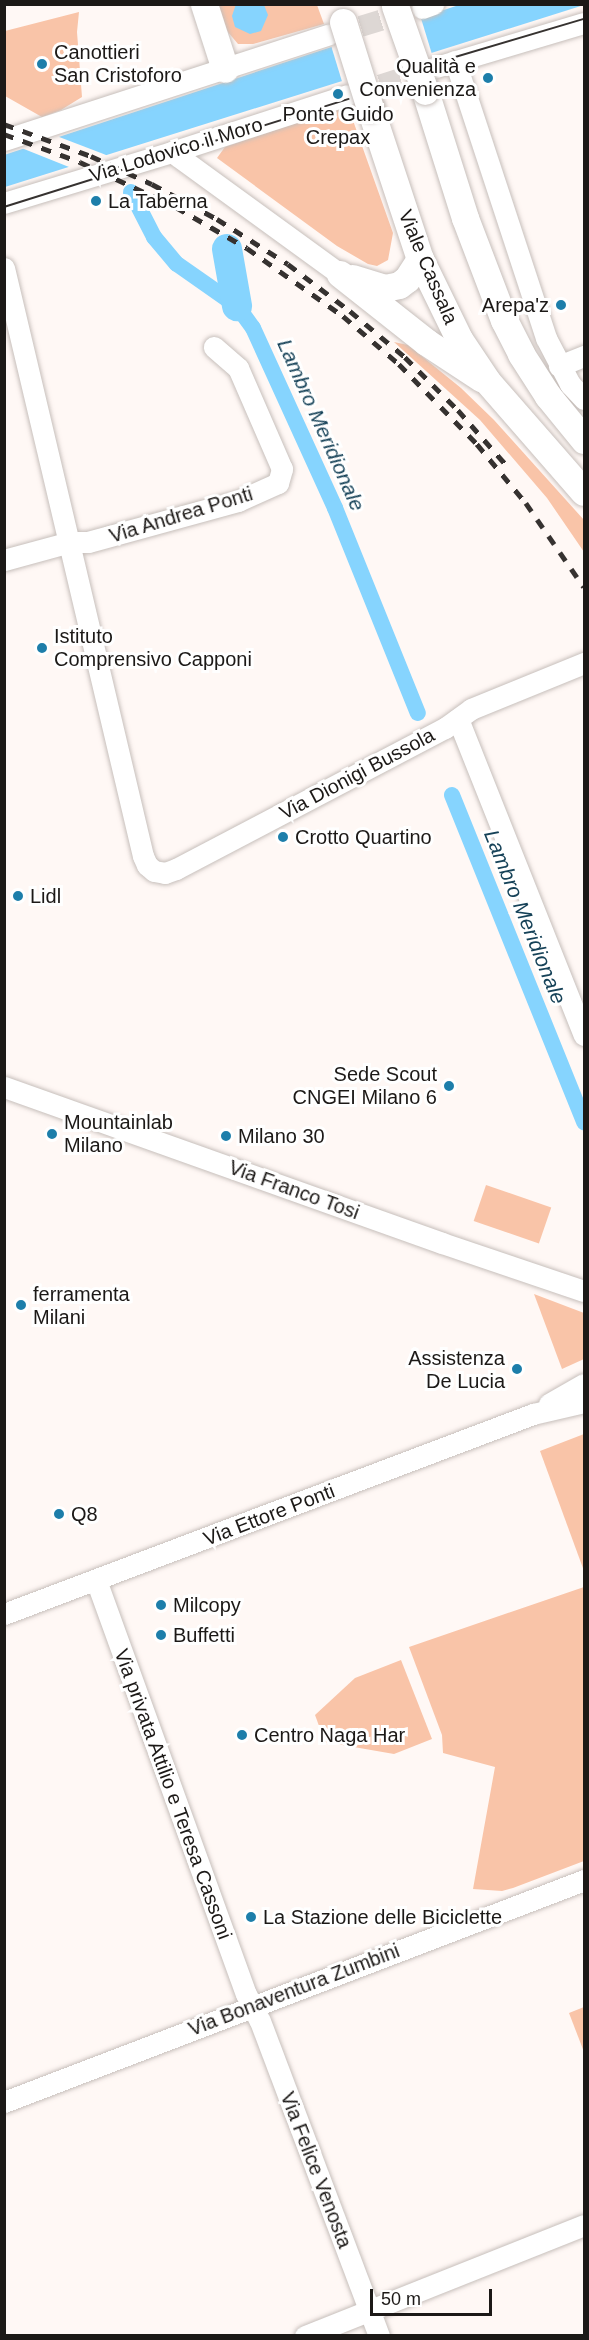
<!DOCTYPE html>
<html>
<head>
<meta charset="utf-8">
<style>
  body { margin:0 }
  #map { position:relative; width:589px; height:2340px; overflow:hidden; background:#fff8f5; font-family:Helvetica,sans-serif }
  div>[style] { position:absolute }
  .green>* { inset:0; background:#f9c4a8; transform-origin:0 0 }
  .water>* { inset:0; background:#86d4fe }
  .pier>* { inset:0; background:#fff8f5; transform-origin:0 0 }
  .canal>* { height:16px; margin:-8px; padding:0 8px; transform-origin:8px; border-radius:8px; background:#86d4fe }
  .river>* { height:30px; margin:-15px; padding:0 15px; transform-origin:15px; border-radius:15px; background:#86d4fe }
  .minor-tunnel>* { height:21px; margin-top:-10.5px; transform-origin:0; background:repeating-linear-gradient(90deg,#ddd7d4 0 21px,transparent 0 31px) }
  .roads { filter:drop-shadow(0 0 2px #c7bfbb) drop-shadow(0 0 2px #c7bfbb) }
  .minor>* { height:21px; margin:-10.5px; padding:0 10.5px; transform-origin:10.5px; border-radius:10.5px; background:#fff }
  .major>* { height:27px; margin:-13.5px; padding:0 13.5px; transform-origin:13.5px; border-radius:13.5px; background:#fff }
  .tram>* { height:1.5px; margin:-0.75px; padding:0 0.75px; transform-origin:0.75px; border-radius:0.75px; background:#363230 }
  .rail>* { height:4.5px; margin-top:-2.25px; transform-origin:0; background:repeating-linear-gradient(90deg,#363230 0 10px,transparent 0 20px) }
  .bridges { filter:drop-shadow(0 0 2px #c7bfbb) drop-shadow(0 0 2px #c7bfbb) }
  .major-bridge>* { height:27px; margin:-13.5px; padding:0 13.5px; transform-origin:13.5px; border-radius:13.5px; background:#fff }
  .dots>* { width:16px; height:16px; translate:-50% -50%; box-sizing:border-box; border:3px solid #fff; border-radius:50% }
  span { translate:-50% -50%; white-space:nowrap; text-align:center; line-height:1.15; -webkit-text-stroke:6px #fff; paint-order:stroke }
  .poi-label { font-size:20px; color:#1c1917 }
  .left { translate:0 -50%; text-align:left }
  .right { translate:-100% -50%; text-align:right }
  .street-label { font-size:20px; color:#1c1917 }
  .water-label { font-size:21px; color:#164258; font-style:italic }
  .frame { position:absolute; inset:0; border:6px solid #1c1917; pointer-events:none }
  .scale { position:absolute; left:370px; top:2289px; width:122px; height:27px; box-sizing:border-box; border:3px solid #1c1917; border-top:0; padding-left:8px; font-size:18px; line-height:21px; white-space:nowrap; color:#1c1917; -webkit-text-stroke:4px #fff; paint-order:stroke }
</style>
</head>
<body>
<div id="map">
  <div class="green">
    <div style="clip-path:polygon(217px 5px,317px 5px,324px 24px,253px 44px,238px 44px,222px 25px)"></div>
    <div style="clip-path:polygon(79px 12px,77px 32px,82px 97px,61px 110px,42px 117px,5px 96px,5px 31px)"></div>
    <div style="clip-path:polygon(350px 105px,350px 112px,393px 233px,388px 260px,377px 266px,368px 264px,337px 246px,217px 158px,225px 147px)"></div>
    <div style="clip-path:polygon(394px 342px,408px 345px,461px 388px,494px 420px,584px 520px,584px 552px,547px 498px,480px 420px)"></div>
    <div style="left:486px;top:1185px;width:69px;height:38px;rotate:19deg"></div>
    <div style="clip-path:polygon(534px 1294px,584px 1313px,584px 1359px,562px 1369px)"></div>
    <div style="clip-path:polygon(584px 1434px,584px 1571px,540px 1451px)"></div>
    <div style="clip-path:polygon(584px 1587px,584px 1861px,513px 1888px,502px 1891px,473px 1889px,495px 1767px,443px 1753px,442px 1735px,409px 1647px)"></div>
    <div style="clip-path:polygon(401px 1660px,432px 1739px,394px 1754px,325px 1742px,315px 1715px,355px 1678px)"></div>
    <div style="clip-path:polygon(584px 2007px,584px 2052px,569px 2013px)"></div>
  </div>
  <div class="water">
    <div style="clip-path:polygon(236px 4px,264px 5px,268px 15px,261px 31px,250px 34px,235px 27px,232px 16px)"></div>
    <div style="clip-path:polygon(459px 5px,584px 5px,5px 187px,4px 155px)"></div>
  </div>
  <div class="pier">
    <div style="left:420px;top:15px;width:41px;height:94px;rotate:73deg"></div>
    <div style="clip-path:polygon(54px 135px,101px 153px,111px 157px,74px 169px,19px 147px)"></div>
  </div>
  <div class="canal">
    <div style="left:131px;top:192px;width:51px;rotate:62.9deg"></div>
    <div style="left:154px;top:237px;width:35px;rotate:50deg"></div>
    <div style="left:177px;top:264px;width:73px;rotate:35deg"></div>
    <div style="left:237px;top:306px;width:27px;rotate:54deg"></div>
    <div style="left:253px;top:328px;width:198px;rotate:65.5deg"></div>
    <div style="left:335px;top:508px;width:221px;rotate:68deg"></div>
    <div style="left:452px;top:795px;width:353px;rotate:68deg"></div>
  </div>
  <div class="river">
    <div style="left:227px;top:249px;width:58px;rotate:80deg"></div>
  </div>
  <div class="minor-tunnel">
    <div style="left:331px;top:35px;width:86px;rotate:-17deg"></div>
    <div style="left:351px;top:94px;width:85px;rotate:-17.8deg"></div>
  </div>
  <div class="roads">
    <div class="minor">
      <div style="left:422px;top:8px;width:12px;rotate:-20deg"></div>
      <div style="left:455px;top:61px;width:292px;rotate:71.8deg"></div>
      <div style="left:546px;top:338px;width:52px;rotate:62.4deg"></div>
      <div style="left:570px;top:384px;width:21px;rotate:47deg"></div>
      <div style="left:436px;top:67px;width:154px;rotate:-16.6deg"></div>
      <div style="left:4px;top:140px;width:341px;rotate:-18deg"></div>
      <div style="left:172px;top:152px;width:208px;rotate:36deg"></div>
      <div style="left:4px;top:203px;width:176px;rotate:-16.9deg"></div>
      <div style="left:172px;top:152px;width:184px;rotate:-18deg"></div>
      <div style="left:4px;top:268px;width:604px;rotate:76.7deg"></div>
      <div style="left:143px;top:856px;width:10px;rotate:66deg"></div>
      <div style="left:147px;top:865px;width:9px;rotate:41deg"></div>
      <div style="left:154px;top:871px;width:11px;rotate:10deg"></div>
      <div style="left:165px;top:873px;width:12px;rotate:-20deg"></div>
      <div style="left:176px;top:869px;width:304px;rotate:-27.7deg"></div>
      <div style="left:445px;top:728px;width:32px;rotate:-36deg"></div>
      <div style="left:471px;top:709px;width:122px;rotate:-22.2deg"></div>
      <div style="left:559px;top:366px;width:27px;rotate:-22deg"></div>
      <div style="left:4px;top:560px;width:68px;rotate:-15.3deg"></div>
      <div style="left:70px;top:542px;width:18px"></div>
      <div style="left:88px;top:542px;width:156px;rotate:-15.3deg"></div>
      <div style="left:238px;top:501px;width:44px;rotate:-24.2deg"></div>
      <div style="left:278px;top:483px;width:15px;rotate:-74deg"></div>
      <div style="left:282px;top:469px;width:110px;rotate:-113.5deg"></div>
      <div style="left:238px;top:368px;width:32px;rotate:-139deg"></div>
      <div style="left:458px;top:719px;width:340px;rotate:68.3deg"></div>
      <div style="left:4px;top:1087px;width:465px;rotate:19.6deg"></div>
      <div style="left:442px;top:1243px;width:150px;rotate:18.7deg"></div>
      <div style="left:549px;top:1404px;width:40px;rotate:-29.7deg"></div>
      <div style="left:96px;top:1580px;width:440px;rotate:70.1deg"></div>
      <div style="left:246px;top:1994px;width:30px;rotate:63deg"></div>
      <div style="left:260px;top:2021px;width:337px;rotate:69.3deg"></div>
      <div style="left:4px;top:1614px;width:566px;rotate:-20.71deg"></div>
      <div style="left:533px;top:1414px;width:52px;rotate:-13.2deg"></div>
      <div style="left:4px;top:2102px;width:621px;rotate:-20.94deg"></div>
      <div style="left:305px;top:2336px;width:300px;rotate:-21.7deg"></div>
    </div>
    <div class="major">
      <div style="left:204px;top:4px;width:68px;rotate:72.1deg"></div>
      <div style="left:425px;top:91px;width:133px;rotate:72.5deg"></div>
      <div style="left:465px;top:218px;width:109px;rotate:69.1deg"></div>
      <div style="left:504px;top:320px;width:38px;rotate:63deg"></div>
      <div style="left:521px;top:354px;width:50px;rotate:57.3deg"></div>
      <div style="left:548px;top:396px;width:57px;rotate:50.7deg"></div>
      <div style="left:370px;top:108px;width:159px;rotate:71.7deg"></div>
      <div style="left:420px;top:259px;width:89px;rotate:64deg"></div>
      <div style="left:459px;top:339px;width:50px;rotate:56.3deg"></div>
      <div style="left:487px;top:381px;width:147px;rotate:48.9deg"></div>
      <div style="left:340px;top:274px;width:110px;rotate:38.3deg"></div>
      <div style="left:426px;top:342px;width:66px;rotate:33.2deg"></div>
      <div style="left:352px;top:278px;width:34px;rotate:17deg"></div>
      <div style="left:385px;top:288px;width:14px;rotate:-12deg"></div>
      <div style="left:399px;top:285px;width:10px;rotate:-37deg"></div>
      <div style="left:407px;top:279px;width:24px;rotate:-57deg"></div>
    </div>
  </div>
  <div class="tram">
    <div style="left:435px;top:63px;width:155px;rotate:-16.5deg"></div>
    <div style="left:4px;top:207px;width:361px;rotate:-17.4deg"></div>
  </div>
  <div class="rail">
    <div style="left:4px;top:124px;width:93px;rotate:20.2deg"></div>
    <div style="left:91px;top:156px;width:67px;rotate:24.7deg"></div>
    <div style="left:152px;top:184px;width:74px;rotate:28.3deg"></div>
    <div style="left:217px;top:219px;width:84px;rotate:32.4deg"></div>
    <div style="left:288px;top:264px;width:78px;rotate:37.2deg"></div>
    <div style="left:350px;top:311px;width:72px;rotate:39.9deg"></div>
    <div style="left:405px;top:357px;width:75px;rotate:45deg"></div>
    <div style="left:458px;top:410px;width:76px;rotate:48.7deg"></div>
    <div style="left:4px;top:134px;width:81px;rotate:20.2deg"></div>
    <div style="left:80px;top:162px;width:106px;rotate:25.1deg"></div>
    <div style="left:176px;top:207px;width:82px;rotate:30deg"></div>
    <div style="left:247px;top:248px;width:118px;rotate:35.3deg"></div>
    <div style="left:343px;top:316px;width:74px;rotate:40.6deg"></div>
    <div style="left:399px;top:364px;width:112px;rotate:45.7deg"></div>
    <div style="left:477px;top:444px;width:77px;rotate:50.3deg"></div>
    <div style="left:526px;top:503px;width:102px;rotate:55.4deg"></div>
  </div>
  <div class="bridges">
    <div class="major-bridge">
      <div style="left:395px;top:6px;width:90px;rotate:70.6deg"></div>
      <div style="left:343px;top:22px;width:90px;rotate:72.6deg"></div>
    </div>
  </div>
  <div class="dots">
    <div style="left:42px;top:64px;background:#1d7eaa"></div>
    <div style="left:488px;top:78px;background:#1d7eaa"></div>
    <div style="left:338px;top:94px;background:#1d7eaa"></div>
    <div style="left:96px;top:201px;background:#1d7eaa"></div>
    <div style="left:561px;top:305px;background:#1d7eaa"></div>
    <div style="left:42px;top:648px;background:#1d7eaa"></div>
    <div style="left:283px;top:837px;background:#1d7eaa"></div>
    <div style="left:18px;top:896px;background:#1d7eaa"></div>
    <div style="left:449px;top:1086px;background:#1d7eaa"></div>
    <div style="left:52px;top:1134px;background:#1d7eaa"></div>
    <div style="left:226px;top:1136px;background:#1d7eaa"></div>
    <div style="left:21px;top:1305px;background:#1d7eaa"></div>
    <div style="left:517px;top:1369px;background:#1d7eaa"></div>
    <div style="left:59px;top:1514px;background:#1d7eaa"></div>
    <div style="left:161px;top:1605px;background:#1d7eaa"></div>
    <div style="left:161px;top:1635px;background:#1d7eaa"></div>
    <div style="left:242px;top:1735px;background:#1d7eaa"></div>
    <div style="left:251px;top:1917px;background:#1d7eaa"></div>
  </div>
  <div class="poi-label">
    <span class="left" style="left:54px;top:64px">Canottieri<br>San Cristoforo</span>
    <span class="right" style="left:476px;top:78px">Qualità e<br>Convenienza</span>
    <span style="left:338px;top:126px">Ponte Guido<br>Crepax</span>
    <span class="left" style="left:108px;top:201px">La Taberna</span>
    <span class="right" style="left:549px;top:305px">Arepa'z</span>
    <span class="left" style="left:54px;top:648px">Istituto<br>Comprensivo Capponi</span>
    <span class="left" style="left:295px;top:837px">Crotto Quartino</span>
    <span class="left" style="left:30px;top:896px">Lidl</span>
    <span class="right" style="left:437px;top:1086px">Sede Scout<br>CNGEI Milano 6</span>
    <span class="left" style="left:64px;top:1134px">Mountainlab<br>Milano</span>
    <span class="left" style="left:238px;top:1136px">Milano 30</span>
    <span class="left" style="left:33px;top:1306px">ferramenta<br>Milani</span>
    <span class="right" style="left:505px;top:1370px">Assistenza<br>De Lucia</span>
    <span class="left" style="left:71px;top:1514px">Q8</span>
    <span class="left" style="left:173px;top:1605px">Milcopy</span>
    <span class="left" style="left:173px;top:1635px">Buffetti</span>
    <span class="left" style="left:254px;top:1735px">Centro Naga Har</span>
    <span class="left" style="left:263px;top:1917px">La Stazione delle Biciclette</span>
  </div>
  <div class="street-label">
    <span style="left:176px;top:150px;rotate:-17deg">Via Lodovico il Moro</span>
    <span style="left:428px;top:267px;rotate:67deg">Viale Cassala</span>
    <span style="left:181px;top:515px;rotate:-17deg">Via Andrea Ponti</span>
    <span style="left:357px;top:774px;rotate:-28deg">Via Dionigi Bussola</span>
    <span style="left:294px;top:1190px;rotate:20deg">Via Franco Tosi</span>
    <span style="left:269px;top:1515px;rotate:-21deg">Via Ettore Ponti</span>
    <span style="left:173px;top:1794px;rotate:70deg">Via privata Attilio e Teresa Cassoni</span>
    <span style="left:294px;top:1990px;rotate:-21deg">Via Bonaventura Zumbini</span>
    <span style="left:316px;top:2170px;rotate:69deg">Via Felice Venosta</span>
  </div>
  <div class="water-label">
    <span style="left:321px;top:425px;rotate:66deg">Lambro Meridionale</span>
    <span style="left:525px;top:917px;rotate:68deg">Lambro Meridionale</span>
  </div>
  <div class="frame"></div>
  <div class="scale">50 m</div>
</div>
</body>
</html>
